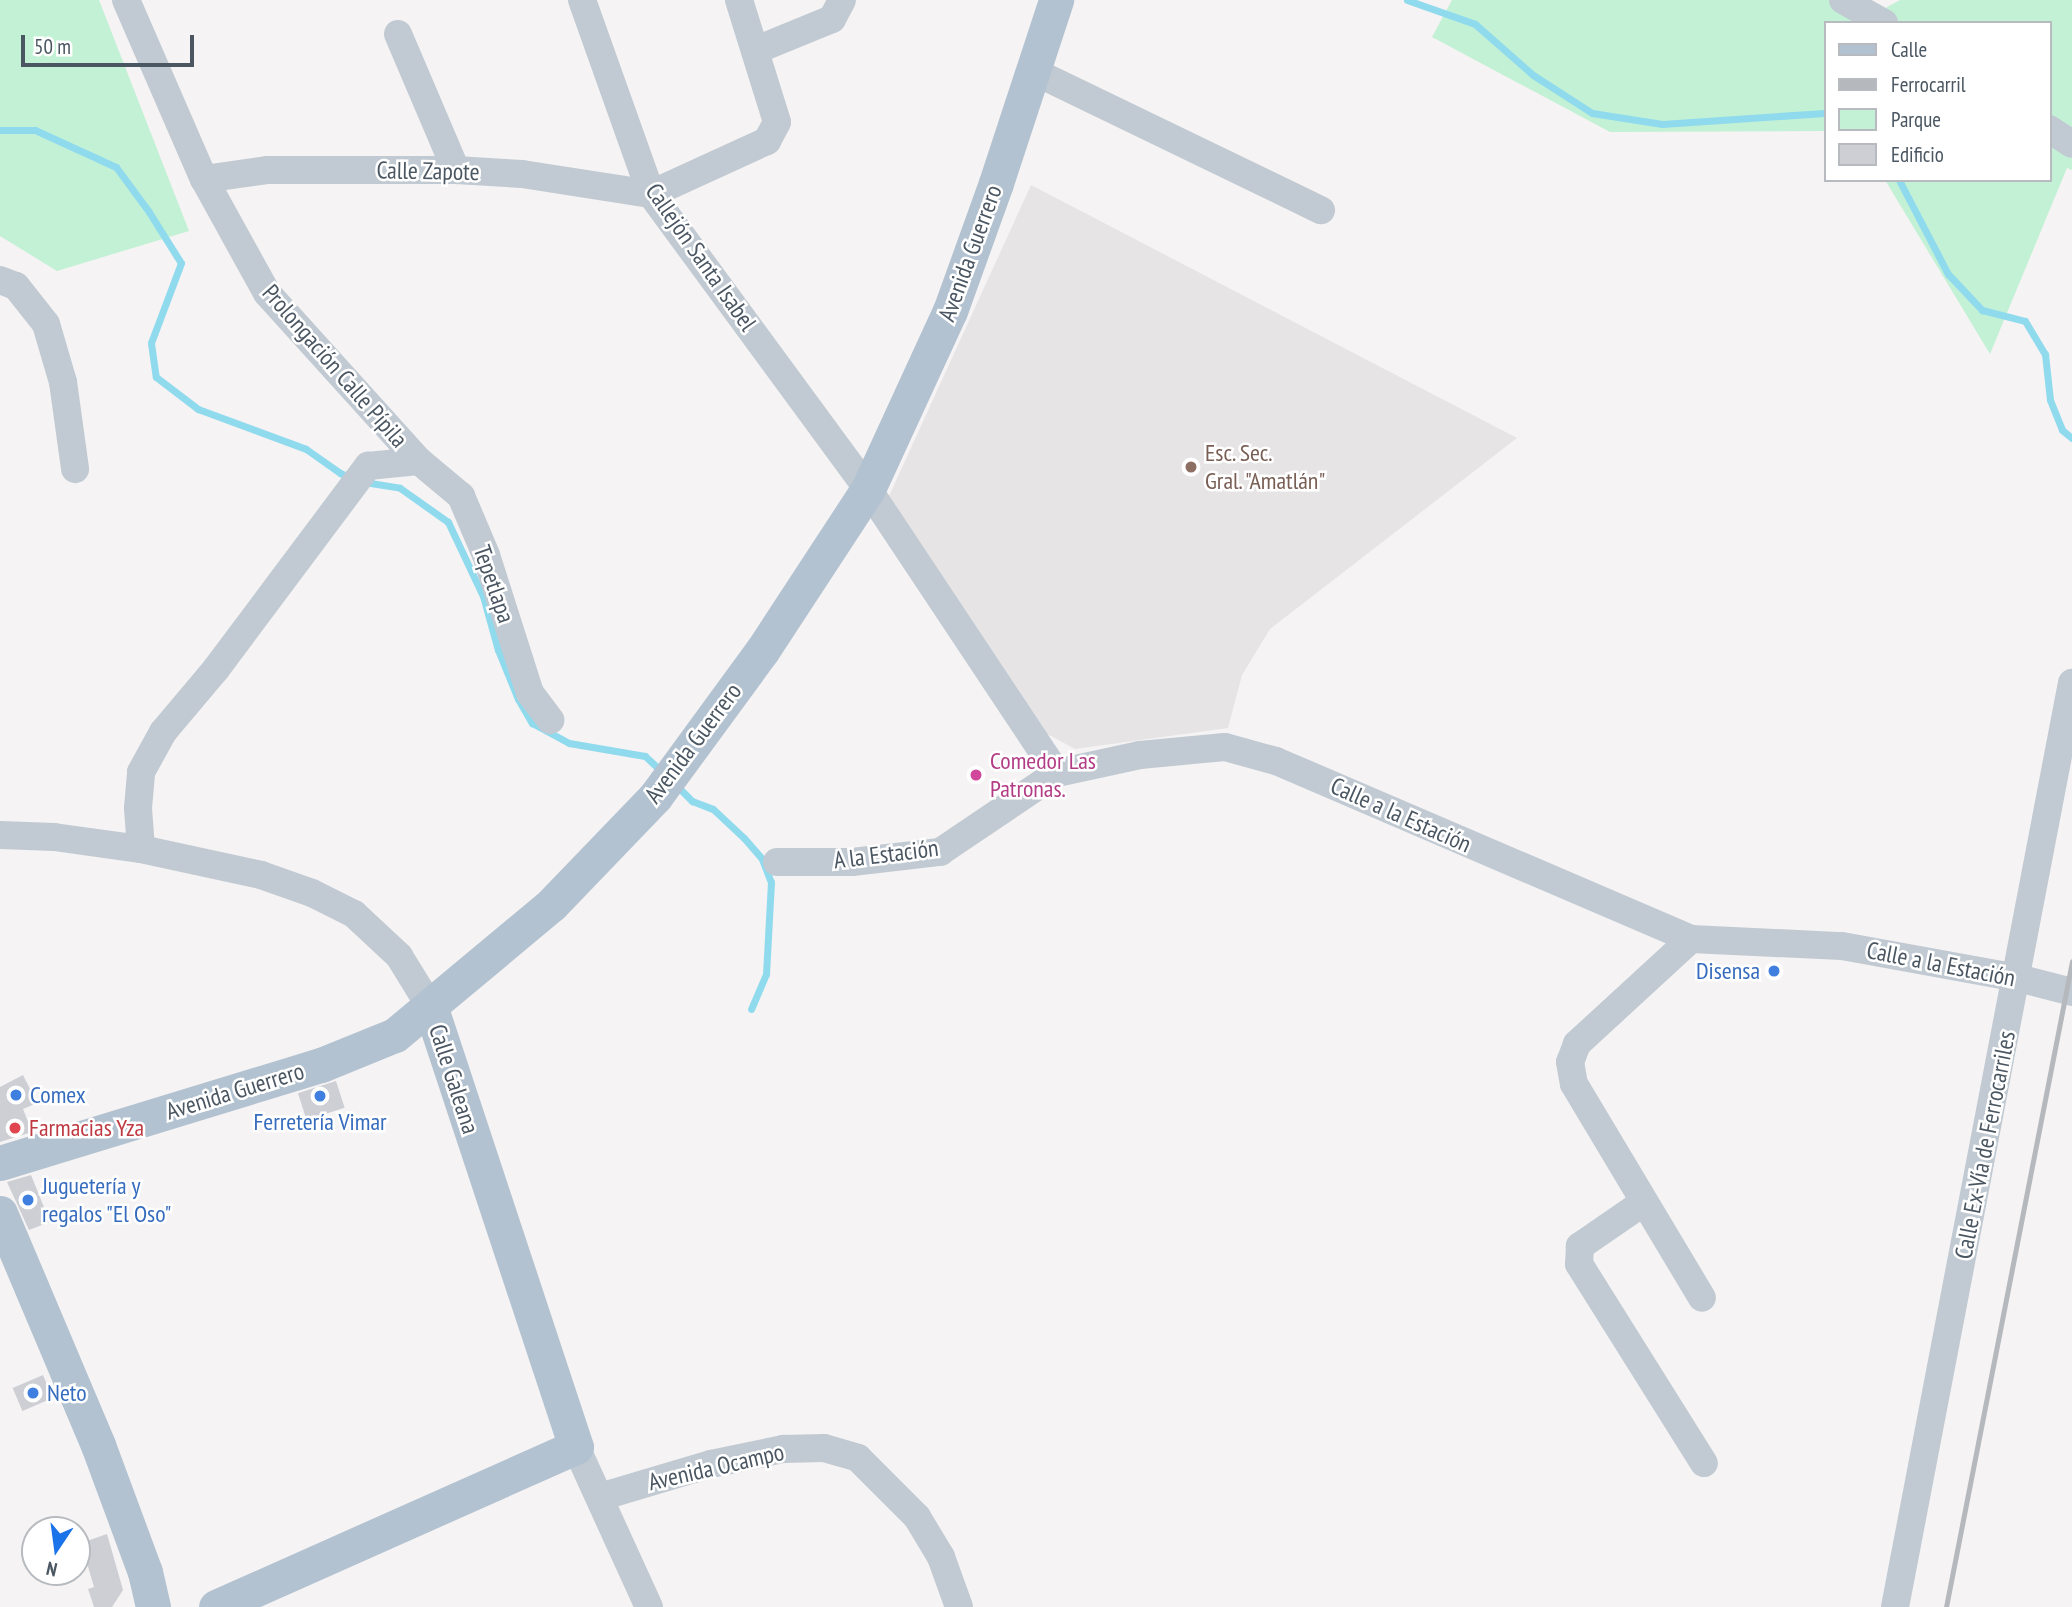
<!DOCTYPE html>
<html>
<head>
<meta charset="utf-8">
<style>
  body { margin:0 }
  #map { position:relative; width:2072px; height:1607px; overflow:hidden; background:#f5f3f3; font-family:"PT Sans Narrow",sans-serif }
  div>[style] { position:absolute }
  .education>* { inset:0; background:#e6e4e5 }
  .green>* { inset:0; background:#c3f1d5 }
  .stream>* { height:7px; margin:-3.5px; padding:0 3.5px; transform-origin:3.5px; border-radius:3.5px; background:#90daee }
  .building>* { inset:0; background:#cdcfd5; transform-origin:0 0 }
  .minor>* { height:28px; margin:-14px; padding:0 14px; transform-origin:14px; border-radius:14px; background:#c1cad2 }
  .major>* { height:35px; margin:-17.5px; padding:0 17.5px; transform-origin:17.5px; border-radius:17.5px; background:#b3c2d1 }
  .rail>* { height:5px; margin:-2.5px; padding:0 2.5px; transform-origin:2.5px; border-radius:2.5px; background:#b5b8bd }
  .dots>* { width:19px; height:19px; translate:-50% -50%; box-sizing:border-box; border:4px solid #fff; border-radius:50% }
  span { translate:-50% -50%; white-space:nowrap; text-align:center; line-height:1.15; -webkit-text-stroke:5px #fff; paint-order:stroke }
  .street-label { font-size:24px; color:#4a5661 }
  .education-label { font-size:24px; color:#785e54 }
  .left { translate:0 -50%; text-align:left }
  .hotel-label { font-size:24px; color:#b23c85 }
  .shop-label { font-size:24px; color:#366cbe }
  .right { translate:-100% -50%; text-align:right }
  .health-label { font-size:24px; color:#be3a42 }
  .legend { position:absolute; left:1824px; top:21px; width:228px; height:161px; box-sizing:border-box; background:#fff; border:2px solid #b7bbc0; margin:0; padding:9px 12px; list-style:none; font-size:21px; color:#4a5661 }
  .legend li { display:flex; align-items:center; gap:14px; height:35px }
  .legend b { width:35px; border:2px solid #b7bbc0 }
  .north { position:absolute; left:21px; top:1516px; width:70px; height:70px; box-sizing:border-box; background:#fff; border:2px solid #b7bbc0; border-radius:50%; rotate:193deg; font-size:19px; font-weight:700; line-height:28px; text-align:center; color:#4a5661 }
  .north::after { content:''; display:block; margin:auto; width:24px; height:32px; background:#1a73e8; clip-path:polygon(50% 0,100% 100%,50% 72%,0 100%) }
  .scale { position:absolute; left:21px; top:35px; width:173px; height:32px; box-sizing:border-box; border:4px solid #4a5661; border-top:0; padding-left:9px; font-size:21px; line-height:24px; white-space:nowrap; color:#4a5661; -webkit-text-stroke:5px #fff; paint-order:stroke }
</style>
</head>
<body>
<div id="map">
  <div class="education">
    <div style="clip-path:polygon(1031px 185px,1517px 438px,1270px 629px,1242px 675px,1228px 728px,1075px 749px,1040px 730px,889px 496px)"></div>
  </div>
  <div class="green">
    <div style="clip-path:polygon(0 0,99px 0,189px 231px,57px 271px,0 236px)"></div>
    <div style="clip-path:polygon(1452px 0,1860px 0,1880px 11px,1900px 0,2072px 0,2072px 170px,2067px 168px,1990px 354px,1885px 180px,2049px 180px,2049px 23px,1825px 23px,1825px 131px,1610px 132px,1432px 37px)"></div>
  </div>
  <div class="stream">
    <div style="left:1407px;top:0;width:72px;rotate:19.4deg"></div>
    <div style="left:1475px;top:24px;width:77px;rotate:41.3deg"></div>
    <div style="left:1533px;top:75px;width:70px;rotate:32.8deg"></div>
    <div style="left:1592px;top:113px;width:71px;rotate:8.9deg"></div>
    <div style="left:1662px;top:124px;width:163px;rotate:-3.9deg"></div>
    <div style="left:0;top:130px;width:35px"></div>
    <div style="left:35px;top:130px;width:89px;rotate:24.6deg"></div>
    <div style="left:116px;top:167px;width:56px;rotate:53.7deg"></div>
    <div style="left:149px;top:212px;width:60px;rotate:57.9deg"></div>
    <div style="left:181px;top:263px;width:85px;rotate:110.6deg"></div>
    <div style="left:151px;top:343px;width:34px;rotate:82deg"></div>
    <div style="left:156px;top:377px;width:53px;rotate:37.3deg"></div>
    <div style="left:198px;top:409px;width:115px;rotate:20.3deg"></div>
    <div style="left:306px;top:449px;width:42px;rotate:35.2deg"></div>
    <div style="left:340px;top:473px;width:13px;rotate:23deg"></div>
    <div style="left:1899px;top:180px;width:106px;rotate:62.5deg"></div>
    <div style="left:1948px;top:274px;width:50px;rotate:46.6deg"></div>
    <div style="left:1982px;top:310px;width:44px;rotate:14.3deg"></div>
    <div style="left:2025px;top:321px;width:39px;rotate:59deg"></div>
    <div style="left:2045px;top:354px;width:46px;rotate:83.8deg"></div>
    <div style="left:2050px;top:400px;width:32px;rotate:68deg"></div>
    <div style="left:2062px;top:430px;width:13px;rotate:39deg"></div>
    <div style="left:364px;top:482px;width:36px;rotate:9deg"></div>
    <div style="left:400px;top:488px;width:59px;rotate:35.3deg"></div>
    <div style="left:448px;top:522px;width:82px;rotate:64.7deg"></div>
    <div style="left:483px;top:596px;width:56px;rotate:74.5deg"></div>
    <div style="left:498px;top:650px;width:53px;rotate:67.8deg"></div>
    <div style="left:518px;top:699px;width:28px;rotate:60deg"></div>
    <div style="left:532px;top:723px;width:42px;rotate:28.4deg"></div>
    <div style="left:569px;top:743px;width:77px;rotate:9.7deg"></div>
    <div style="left:645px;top:756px;width:23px;rotate:43deg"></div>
    <div style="left:676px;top:785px;width:23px;rotate:45deg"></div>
    <div style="left:692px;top:801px;width:22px;rotate:21deg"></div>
    <div style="left:713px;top:809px;width:42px;rotate:43.1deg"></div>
    <div style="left:744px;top:838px;width:28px;rotate:49deg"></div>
    <div style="left:762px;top:859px;width:25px;rotate:69deg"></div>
    <div style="left:771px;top:882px;width:92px;rotate:93.1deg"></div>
    <div style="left:766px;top:974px;width:38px;rotate:113deg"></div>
  </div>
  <div class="building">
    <div style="clip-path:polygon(23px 1075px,37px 1103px,23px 1109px,32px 1132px,0 1142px,0 1087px)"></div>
    <div style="left:336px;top:1081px;width:28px;height:40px;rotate:72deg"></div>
    <div style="clip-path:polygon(31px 1175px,50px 1222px,29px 1230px,7px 1182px)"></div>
    <div style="left:43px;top:1375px;width:25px;height:33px;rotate:67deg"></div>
    <div style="clip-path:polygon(107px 1534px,123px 1590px,112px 1607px,94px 1607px,88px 1589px,94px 1587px,81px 1543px)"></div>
  </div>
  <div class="minor">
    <div style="left:126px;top:0;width:195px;rotate:66.5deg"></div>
    <div style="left:204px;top:179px;width:130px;rotate:61.1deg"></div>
    <div style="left:267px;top:293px;width:227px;rotate:47.9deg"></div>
    <div style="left:419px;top:461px;width:55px;rotate:39.8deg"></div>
    <div style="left:461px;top:496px;width:64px;rotate:67deg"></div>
    <div style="left:486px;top:555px;width:145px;rotate:72.3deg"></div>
    <div style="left:530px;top:693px;width:34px;rotate:53deg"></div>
    <div style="left:582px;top:0;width:206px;rotate:70.4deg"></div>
    <div style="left:651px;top:194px;width:366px;rotate:53.7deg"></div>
    <div style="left:868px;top:489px;width:341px;rotate:56.4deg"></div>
    <div style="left:1843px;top:0;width:47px;rotate:29.3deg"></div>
    <div style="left:398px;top:34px;width:148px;rotate:66.9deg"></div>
    <div style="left:756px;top:50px;width:82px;rotate:-22.2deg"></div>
    <div style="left:832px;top:19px;width:21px;rotate:-62deg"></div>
    <div style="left:1033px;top:71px;width:320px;rotate:25.8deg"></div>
    <div style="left:2049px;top:129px;width:27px;rotate:33deg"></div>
    <div style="left:204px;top:179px;width:65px;rotate:-8deg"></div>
    <div style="left:268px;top:170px;width:188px"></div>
    <div style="left:456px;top:170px;width:66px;rotate:3.5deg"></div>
    <div style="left:522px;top:174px;width:131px;rotate:8.8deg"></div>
    <div style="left:651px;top:194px;width:128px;rotate:-24.6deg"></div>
    <div style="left:767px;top:141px;width:21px;rotate:-62deg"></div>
    <div style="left:777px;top:122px;width:128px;rotate:-107.3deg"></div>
    <div style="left:0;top:280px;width:17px;rotate:21deg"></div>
    <div style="left:16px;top:286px;width:48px;rotate:51.7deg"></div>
    <div style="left:46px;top:324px;width:60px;rotate:73.7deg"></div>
    <div style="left:63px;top:382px;width:88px;rotate:82.1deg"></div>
    <div style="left:0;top:835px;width:54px;rotate:2.1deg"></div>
    <div style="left:54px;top:837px;width:88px;rotate:7.9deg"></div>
    <div style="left:141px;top:849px;width:123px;rotate:12.2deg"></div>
    <div style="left:261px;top:875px;width:54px;rotate:19.4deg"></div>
    <div style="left:312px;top:893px;width:47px;rotate:26.6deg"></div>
    <div style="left:354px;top:914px;width:62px;rotate:43deg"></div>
    <div style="left:399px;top:956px;width:61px;rotate:58.4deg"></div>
    <div style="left:141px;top:849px;width:41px;rotate:-94.2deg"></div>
    <div style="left:138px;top:808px;width:36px;rotate:-85deg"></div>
    <div style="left:141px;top:772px;width:46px;rotate:-61.2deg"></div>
    <div style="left:163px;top:732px;width:82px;rotate:-49.9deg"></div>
    <div style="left:216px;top:669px;width:254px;rotate:-53.2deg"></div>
    <div style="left:368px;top:466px;width:51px;rotate:-5.6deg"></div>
    <div style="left:777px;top:862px;width:75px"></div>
    <div style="left:852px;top:862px;width:89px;rotate:-6.5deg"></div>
    <div style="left:940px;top:852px;width:141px;rotate:-34deg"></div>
    <div style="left:1057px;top:773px;width:85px;rotate:-12.2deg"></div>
    <div style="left:1140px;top:755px;width:85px;rotate:-5.4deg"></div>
    <div style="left:1225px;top:747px;width:53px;rotate:15.4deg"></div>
    <div style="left:1276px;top:761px;width:452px;rotate:23.2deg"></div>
    <div style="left:1691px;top:939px;width:151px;rotate:2.7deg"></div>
    <div style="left:1842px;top:946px;width:179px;rotate:10.3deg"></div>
    <div style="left:2018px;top:978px;width:56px;rotate:14.5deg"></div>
    <div style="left:1691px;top:939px;width:155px;rotate:137.4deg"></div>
    <div style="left:1577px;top:1044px;width:19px;rotate:111deg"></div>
    <div style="left:1570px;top:1062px;width:22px;rotate:80deg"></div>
    <div style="left:1574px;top:1084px;width:249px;rotate:59.1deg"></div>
    <div style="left:1644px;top:1202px;width:78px;rotate:145.5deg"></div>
    <div style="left:1580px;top:1246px;width:18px;rotate:93deg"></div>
    <div style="left:1579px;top:1264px;width:235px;rotate:57.9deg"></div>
    <div style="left:576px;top:1447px;width:176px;rotate:65.5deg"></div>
    <div style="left:600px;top:1497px;width:116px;rotate:-16.6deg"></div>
    <div style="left:711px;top:1464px;width:74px;rotate:-11.8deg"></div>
    <div style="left:783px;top:1449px;width:41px;rotate:-1.4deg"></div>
    <div style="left:824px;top:1448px;width:35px;rotate:16deg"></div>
    <div style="left:858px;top:1458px;width:83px;rotate:45deg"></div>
    <div style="left:917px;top:1517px;width:47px;rotate:59deg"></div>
    <div style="left:941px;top:1557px;width:53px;rotate:70.2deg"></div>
    <div style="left:1895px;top:1607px;width:941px;rotate:-79.16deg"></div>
  </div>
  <div class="major">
    <div style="left:0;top:1163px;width:336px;rotate:-17deg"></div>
    <div style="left:321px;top:1065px;width:80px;rotate:-22.1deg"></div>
    <div style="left:395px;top:1035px;width:204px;rotate:-39.8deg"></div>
    <div style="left:552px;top:904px;width:149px;rotate:-46.1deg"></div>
    <div style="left:655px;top:797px;width:181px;rotate:-53.8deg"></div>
    <div style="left:762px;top:651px;width:194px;rotate:-56.8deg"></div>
    <div style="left:868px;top:489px;width:196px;rotate:-65.3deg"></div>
    <div style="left:950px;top:311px;width:136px;rotate:-70.2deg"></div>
    <div style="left:996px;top:183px;width:193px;rotate:-71.8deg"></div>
    <div style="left:0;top:1213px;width:252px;rotate:67.1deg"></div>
    <div style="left:98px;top:1445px;width:135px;rotate:69.7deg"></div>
    <div style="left:145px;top:1572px;width:36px;rotate:77deg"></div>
    <div style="left:216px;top:1607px;width:394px;rotate:-24deg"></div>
    <div style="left:576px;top:1447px;width:462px;rotate:-108.3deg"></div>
  </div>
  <div class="rail">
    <div style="left:1946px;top:1607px;width:658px;rotate:-78.96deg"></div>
  </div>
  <div class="dots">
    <div style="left:1191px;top:467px;background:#8d6e63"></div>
    <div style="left:976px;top:775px;background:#d1479c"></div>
    <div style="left:1774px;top:971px;background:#3f7fe0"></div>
    <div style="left:16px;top:1095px;background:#3f7fe0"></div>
    <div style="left:320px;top:1096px;background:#3f7fe0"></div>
    <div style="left:15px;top:1128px;background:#e0444e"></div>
    <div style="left:28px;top:1200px;background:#3f7fe0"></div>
    <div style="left:33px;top:1393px;background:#3f7fe0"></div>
  </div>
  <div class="street-label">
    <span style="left:428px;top:171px;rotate:1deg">Calle Zapote</span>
    <span style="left:970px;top:253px;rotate:-70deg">Avenida Guerrero</span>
    <span style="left:701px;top:257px;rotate:55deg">Callejón Santa Isabel</span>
    <span style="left:335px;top:366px;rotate:49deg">Prolongación Calle Pípila</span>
    <span style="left:494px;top:584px;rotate:71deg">Tepetlapa</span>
    <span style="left:693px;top:743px;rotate:-53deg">Avenida Guerrero</span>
    <span style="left:1401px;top:815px;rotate:24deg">Calle a la Estación</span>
    <span style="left:886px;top:854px;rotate:-7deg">A la Estación</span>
    <span style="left:1941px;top:964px;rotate:11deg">Calle a la Estación</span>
    <span style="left:454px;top:1079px;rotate:72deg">Calle Galeana</span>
    <span style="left:235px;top:1091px;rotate:-17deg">Avenida Guerrero</span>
    <span style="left:1985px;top:1145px;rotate:-79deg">Calle Ex-Vía de Ferrocarriles</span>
    <span style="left:716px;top:1467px;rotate:-13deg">Avenida Ocampo</span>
  </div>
  <div class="education-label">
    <span class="left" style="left:1205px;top:467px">Esc. Sec.<br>Gral. "Amatlán"</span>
  </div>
  <div class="hotel-label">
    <span class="left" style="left:990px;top:775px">Comedor Las<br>Patronas.</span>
  </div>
  <div class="shop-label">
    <span class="right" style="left:1760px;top:971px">Disensa</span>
    <span class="left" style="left:30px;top:1095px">Comex</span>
    <span style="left:320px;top:1122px">Ferretería Vimar</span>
    <span class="left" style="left:42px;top:1200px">Juguetería y<br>regalos "El Oso"</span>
    <span class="left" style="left:47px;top:1393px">Neto</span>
  </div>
  <div class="health-label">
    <span class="left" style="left:29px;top:1128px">Farmacias Yza</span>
  </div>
  <ul class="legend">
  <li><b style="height:9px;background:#b3c2d1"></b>Calle</li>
  <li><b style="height:9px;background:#b5b8bd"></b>Ferrocarril</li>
  <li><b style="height:19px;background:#c3f1d5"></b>Parque</li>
  <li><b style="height:19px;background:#cdcfd5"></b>Edificio</li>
  </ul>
  <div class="north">N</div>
  <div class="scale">50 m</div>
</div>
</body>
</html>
